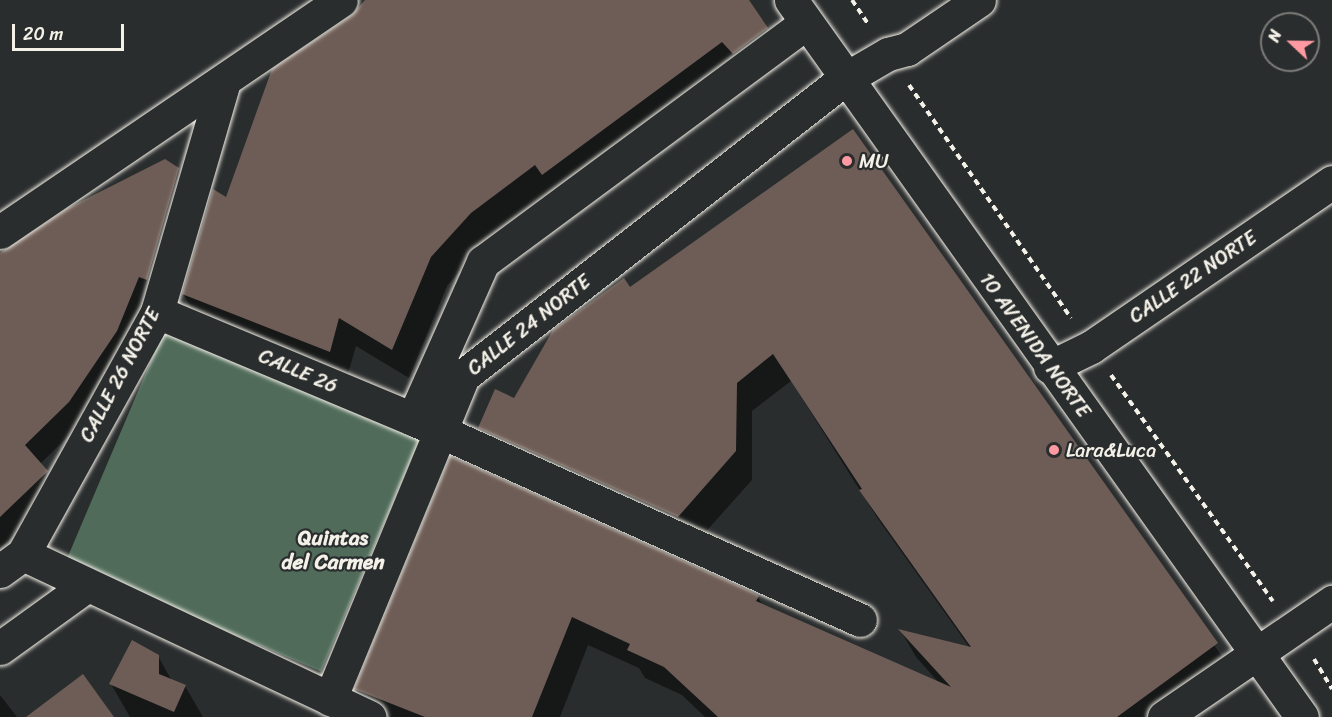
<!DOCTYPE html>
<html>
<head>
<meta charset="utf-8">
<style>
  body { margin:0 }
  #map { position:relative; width:1332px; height:717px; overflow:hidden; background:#2a2d2e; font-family:Sriracha,sans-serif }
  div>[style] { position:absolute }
  .green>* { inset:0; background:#506b5a; transform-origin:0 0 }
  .shadow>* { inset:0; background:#0007 }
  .building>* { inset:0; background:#6e5d56 }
  .path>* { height:4px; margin-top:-2px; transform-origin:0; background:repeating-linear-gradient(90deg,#f4f1e8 0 6px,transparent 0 10.5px) }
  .roads { filter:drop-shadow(0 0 2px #f4f1e8) drop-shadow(0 0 2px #f4f1e8) }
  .minor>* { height:33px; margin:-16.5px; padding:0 16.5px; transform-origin:16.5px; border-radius:16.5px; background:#2a2d2e }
  .tertiary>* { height:33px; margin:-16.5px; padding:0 16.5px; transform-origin:16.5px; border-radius:16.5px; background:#2a2d2e }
  .dots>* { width:16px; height:16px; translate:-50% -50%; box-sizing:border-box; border:3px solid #2a2d2e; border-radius:50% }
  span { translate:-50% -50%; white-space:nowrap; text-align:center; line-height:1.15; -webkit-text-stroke:4.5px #2a2d2e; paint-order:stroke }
  .poi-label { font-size:20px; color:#f4f1e8 }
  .left { translate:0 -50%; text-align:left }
  .street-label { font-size:20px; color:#f4f1e8 }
  .neighbourhood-label { font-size:21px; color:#f4f1e8; font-weight:700 }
  .north { position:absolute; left:1260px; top:12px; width:60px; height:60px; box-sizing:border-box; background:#2a2d2e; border:2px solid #7b7b78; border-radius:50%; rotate:292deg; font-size:16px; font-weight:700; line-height:24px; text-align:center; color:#f4f1e8 }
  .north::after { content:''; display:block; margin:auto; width:21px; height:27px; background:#ff9aa2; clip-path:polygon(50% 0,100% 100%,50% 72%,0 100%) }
  .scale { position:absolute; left:12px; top:24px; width:112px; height:27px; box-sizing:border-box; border:3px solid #f4f1e8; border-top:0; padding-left:8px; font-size:18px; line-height:21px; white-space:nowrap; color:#f4f1e8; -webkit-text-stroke:4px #2a2d2e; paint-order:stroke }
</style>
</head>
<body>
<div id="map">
  <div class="green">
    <div style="left:164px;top:330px;width:278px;height:253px;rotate:23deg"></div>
  </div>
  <div class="shadow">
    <div style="clip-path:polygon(368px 0,747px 0,783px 58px,487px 242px,447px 286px,409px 378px,356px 346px,346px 381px,200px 323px,183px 294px,227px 199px,360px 6px)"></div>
    <div style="clip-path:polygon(853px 131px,1233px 672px,1172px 717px,705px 717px,682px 695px,645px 678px,639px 668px,588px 645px,560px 717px,372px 717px,356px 689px,451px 458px,758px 597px,763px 606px,941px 685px,916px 657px,901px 631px,970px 648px,878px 519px,791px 381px,752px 411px,752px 480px,694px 545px,496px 456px,480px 428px,515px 399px,629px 289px)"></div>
    <div style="clip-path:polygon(178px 169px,191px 191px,129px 353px,81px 424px,40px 464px,58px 496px,0 548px,0 255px)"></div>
    <div style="clip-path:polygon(158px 656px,172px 681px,185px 686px,203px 717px,130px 717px,111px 684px)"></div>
    <div style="clip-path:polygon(0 695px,17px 717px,0 717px)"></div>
  </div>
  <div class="building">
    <div style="clip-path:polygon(365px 0,749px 0,768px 28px,733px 54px,722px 42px,542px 175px,535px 165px,471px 213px,431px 257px,392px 350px,339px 318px,330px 352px,182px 294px,213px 189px,226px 197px,272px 69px,352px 15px)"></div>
    <div style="clip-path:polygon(853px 129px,1218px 643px,1117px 717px,718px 717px,664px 667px,627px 650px,630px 644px,572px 617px,532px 717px,425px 717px,354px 689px,450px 456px,752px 592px,759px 596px,756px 601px,951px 687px,898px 629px,971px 647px,859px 490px,862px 489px,773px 354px,737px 383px,736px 451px,678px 517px,478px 428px,495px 389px,514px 398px,553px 330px,624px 278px,630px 287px)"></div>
    <div style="clip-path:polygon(165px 159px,179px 168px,147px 280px,139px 277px,117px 331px,69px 402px,25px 445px,48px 471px,0 517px,0 253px,68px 208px)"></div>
    <div style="clip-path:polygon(132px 640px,159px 655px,159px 674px,186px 685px,174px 712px,109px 684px)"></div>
    <div style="clip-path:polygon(83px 674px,114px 717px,26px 717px)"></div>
  </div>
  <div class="path">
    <div style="left:852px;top:0;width:29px;rotate:56deg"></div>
    <div style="left:909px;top:85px;width:284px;rotate:55.2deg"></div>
    <div style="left:1111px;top:375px;width:278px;rotate:54.4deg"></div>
    <div style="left:1314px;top:659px;width:35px;rotate:59deg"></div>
  </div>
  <div class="roads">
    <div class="minor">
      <div style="left:0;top:232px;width:412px;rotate:-34.2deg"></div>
      <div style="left:157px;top:312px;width:277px;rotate:22.7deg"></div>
      <div style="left:413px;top:419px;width:490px;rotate:24.2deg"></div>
      <div style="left:1050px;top:367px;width:46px;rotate:-26deg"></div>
      <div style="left:1091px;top:347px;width:292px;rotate:-34.4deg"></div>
      <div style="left:413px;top:419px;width:172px;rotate:-66deg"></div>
      <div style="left:483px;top:262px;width:402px;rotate:-36.5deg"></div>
      <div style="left:23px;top:554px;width:383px;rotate:25.2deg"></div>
      <div style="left:0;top:571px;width:29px;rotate:-36deg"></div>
      <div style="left:23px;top:554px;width:277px;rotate:-61deg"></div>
      <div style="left:157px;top:312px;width:240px;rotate:-73.8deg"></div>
      <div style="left:0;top:648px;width:106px;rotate:-35.8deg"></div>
      <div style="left:330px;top:699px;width:349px;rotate:-67.6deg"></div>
      <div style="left:463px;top:376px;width:484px;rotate:-37.9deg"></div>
      <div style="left:845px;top:79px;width:50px;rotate:-30.2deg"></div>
      <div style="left:888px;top:54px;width:20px;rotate:-15deg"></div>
      <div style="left:907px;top:49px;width:87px;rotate:-34.2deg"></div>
      <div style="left:1164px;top:717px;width:204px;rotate:-34.4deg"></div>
    </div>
    <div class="tertiary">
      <div style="left:791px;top:0;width:880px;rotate:54.52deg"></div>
    </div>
  </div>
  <div class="dots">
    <div style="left:847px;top:161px;background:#ff9aa2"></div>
    <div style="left:1054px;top:450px;background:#ff9aa2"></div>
  </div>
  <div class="poi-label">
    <span class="left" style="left:859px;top:161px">MU</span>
    <span class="left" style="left:1066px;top:450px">Lara&amp;Luca</span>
  </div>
  <div class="street-label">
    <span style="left:1193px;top:277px;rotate:-34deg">CALLE 22 NORTE</span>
    <span style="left:529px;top:325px;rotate:-38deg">CALLE 24 NORTE</span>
    <span style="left:1035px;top:345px;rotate:54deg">10 AVENIDA NORTE</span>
    <span style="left:298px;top:371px;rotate:23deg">CALLE 26</span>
    <span style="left:120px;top:375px;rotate:-62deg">CALLE 26 NORTE</span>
  </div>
  <div class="neighbourhood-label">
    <span style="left:333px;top:550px">Quintas<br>del Carmen</span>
  </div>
  <div class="north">N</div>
  <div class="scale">20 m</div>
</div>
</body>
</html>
